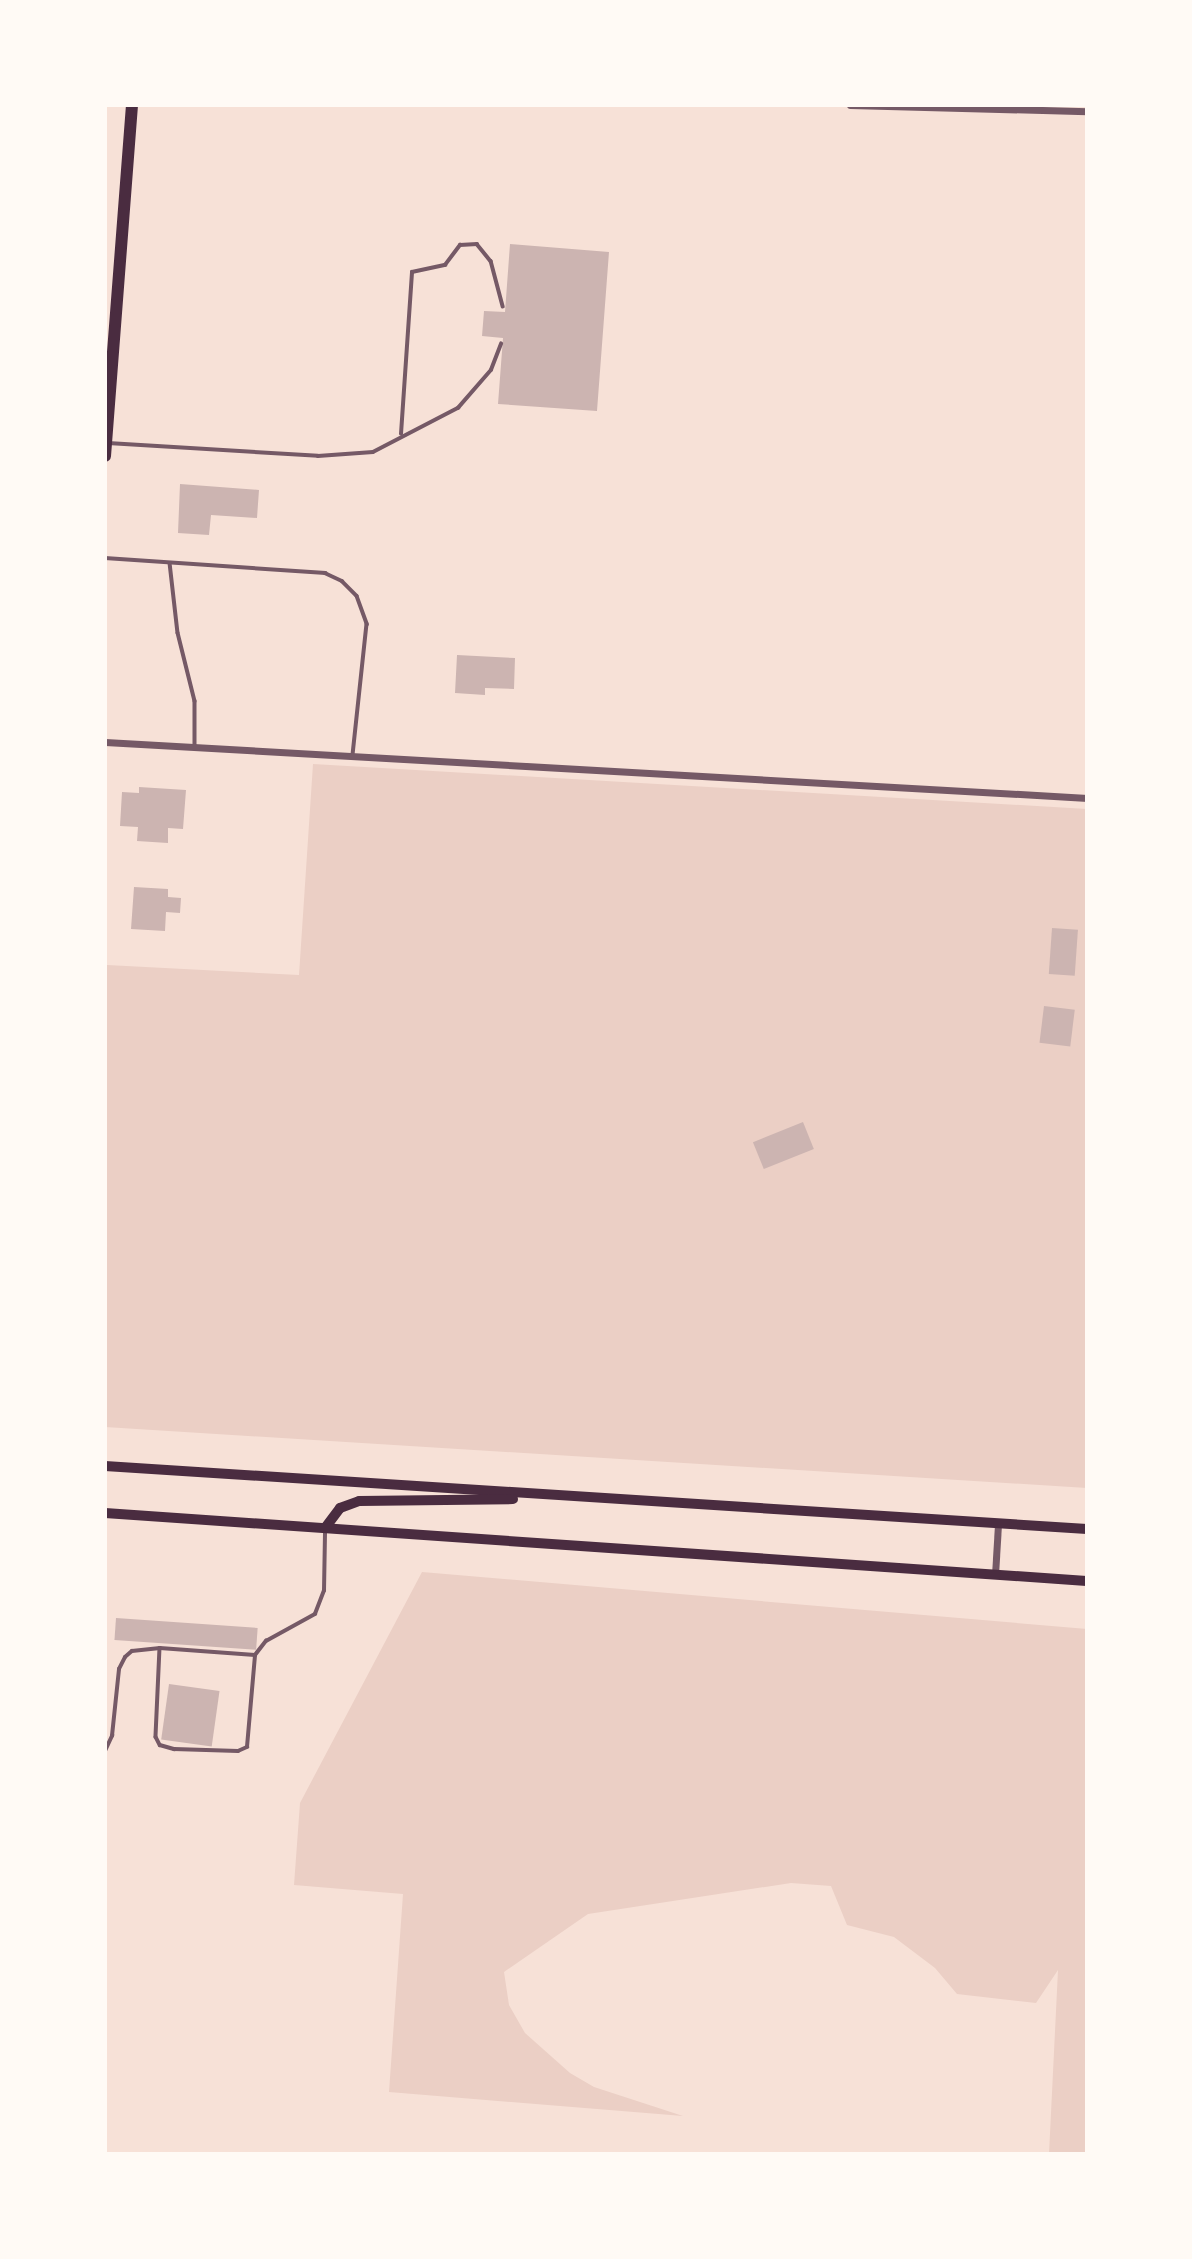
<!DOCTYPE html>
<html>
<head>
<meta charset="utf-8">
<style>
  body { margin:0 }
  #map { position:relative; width:1192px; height:2259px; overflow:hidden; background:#f7e1d7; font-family:"Source Sans 3",sans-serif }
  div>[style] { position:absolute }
  .green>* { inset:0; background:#ebcfc5 }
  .building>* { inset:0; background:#ccb4b1; transform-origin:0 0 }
  .service>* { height:3.5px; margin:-1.75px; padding:0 1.75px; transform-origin:1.75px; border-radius:1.75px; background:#755966 }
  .minor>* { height:7px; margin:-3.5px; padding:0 3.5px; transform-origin:3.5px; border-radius:3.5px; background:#755966 }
  .primary>* { height:10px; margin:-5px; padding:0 5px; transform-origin:5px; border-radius:5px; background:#4a2c40 }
  .trunk>* { height:12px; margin:-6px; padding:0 6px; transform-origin:6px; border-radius:6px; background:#4a2c40 }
  span { translate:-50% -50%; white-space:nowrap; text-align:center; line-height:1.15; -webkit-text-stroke:5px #fffaf5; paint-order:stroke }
  .frame { position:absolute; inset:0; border:107px solid #fffaf5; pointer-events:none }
</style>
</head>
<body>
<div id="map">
  <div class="green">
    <div style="clip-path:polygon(313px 764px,1087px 809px,1087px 1488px,105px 1427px,107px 965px,299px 975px)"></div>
    <div style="clip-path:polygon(422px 1572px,1087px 1629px,1087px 2154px,1049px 2154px,1058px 1970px,1036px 2003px,957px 1994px,935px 1968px,894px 1937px,847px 1925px,831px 1886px,791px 1883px,588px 1914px,504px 1972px,509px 2005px,525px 2033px,570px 2073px,594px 2087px,683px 2116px,389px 2092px,403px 1894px,294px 1885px,300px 1803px)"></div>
  </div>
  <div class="building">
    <div style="clip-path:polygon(510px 244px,609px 252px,597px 411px,498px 404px,503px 338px,482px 336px,484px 311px,505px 312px)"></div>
    <div style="clip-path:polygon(180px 484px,259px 490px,257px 518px,211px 515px,209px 535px,178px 533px)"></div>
    <div style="clip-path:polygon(457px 655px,515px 658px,514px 689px,485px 688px,485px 695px,455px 693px)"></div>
    <div style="clip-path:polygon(139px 787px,186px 790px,183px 829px,168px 828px,168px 843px,137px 841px,138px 827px,120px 826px,122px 792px,139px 793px)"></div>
    <div style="clip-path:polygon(134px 887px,168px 889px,168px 897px,181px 898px,180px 913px,166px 912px,165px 931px,131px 929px)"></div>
    <div style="left:1052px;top:928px;width:26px;height:46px;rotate:4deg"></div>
    <div style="left:1044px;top:1006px;width:31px;height:37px;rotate:7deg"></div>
    <div style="left:803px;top:1122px;width:29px;height:54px;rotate:68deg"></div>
    <div style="left:116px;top:1618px;width:142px;height:22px;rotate:4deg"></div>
    <div style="left:169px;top:1684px;width:51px;height:56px;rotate:8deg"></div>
  </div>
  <div class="service">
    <div style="left:401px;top:434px;width:162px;rotate:-86.1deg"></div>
    <div style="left:412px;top:272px;width:34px;rotate:-12deg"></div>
    <div style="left:445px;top:265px;width:25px;rotate:-53deg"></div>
    <div style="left:460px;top:245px;width:17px;rotate:-3deg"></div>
    <div style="left:477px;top:244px;width:22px;rotate:51deg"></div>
    <div style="left:491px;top:261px;width:47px;rotate:75.1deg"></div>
    <div style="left:108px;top:443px;width:210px;rotate:3.5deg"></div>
    <div style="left:318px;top:456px;width:55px;rotate:-4.2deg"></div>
    <div style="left:373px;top:452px;width:96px;rotate:-27.4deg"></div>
    <div style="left:458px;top:408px;width:50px;rotate:-49deg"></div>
    <div style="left:491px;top:370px;width:28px;rotate:-69deg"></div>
    <div style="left:105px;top:558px;width:221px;rotate:3.9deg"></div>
    <div style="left:325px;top:573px;width:19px;rotate:25deg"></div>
    <div style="left:342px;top:581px;width:21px;rotate:45deg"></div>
    <div style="left:357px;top:596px;width:30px;rotate:70deg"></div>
    <div style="left:367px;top:624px;width:133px;rotate:96.1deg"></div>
    <div style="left:170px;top:563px;width:70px;rotate:83.5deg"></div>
    <div style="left:178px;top:633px;width:70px;rotate:76deg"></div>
    <div style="left:195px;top:701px;width:46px;rotate:90deg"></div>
    <div style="left:160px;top:1648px;width:89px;rotate:92.6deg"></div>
    <div style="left:156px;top:1737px;width:9px;rotate:63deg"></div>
    <div style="left:160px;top:1745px;width:15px;rotate:16deg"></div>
    <div style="left:174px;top:1749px;width:64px;rotate:1.8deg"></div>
    <div style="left:238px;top:1751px;width:10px;rotate:-24deg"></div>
    <div style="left:247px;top:1747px;width:92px;rotate:-85deg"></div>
    <div style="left:105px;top:1751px;width:17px;rotate:-65deg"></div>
    <div style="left:112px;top:1736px;width:67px;rotate:-84deg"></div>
    <div style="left:119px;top:1669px;width:13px;rotate:-63deg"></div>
    <div style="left:125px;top:1657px;width:9px;rotate:-41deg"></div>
    <div style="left:132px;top:1651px;width:28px;rotate:-6deg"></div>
    <div style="left:160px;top:1648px;width:95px;rotate:4.2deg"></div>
    <div style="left:255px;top:1655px;width:18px;rotate:-52deg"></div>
    <div style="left:266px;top:1641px;width:56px;rotate:-28.9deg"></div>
    <div style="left:315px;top:1614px;width:25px;rotate:-69deg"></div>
    <div style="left:324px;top:1591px;width:60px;rotate:-89deg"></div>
  </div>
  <div class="minor">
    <div style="left:850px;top:105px;width:237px;rotate:1.5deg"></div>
    <div style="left:105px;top:742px;width:984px;rotate:3.26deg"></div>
    <div style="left:995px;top:1575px;width:51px;rotate:-86.6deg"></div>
  </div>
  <div class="primary">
    <div style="left:105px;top:1466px;width:984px;rotate:3.67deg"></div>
    <div style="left:105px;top:1513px;width:984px;rotate:3.96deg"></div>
    <div style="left:325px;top:1528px;width:25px;rotate:-53deg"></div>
    <div style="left:340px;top:1508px;width:20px;rotate:-20deg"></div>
    <div style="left:359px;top:1501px;width:154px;rotate:-0.7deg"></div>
  </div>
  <div class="trunk">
    <div style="left:105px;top:456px;width:352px;rotate:-85.6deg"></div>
  </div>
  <div class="frame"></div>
</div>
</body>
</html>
